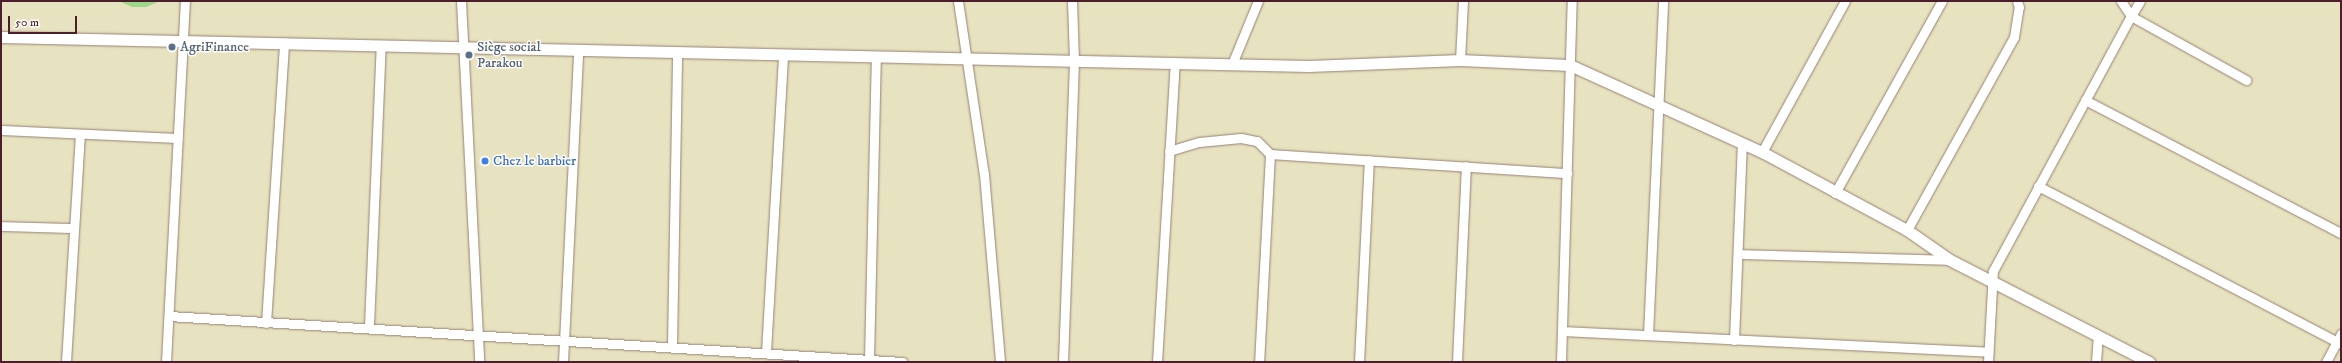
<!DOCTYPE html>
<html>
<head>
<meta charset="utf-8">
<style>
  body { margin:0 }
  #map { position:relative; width:2342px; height:363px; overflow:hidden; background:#e7e2bf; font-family:"IM FELL DW Pica",serif }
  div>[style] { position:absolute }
  .green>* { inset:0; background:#9cd78b }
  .roads { filter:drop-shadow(0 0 1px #988075) drop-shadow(0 0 1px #988075) }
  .minor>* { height:9px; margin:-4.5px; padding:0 4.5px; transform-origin:4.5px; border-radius:4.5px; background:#fff }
  .tertiary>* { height:11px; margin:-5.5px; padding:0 5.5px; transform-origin:5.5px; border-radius:5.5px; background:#fff }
  .dots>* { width:11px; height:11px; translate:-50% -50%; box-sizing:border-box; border:2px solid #fdfcf7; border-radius:50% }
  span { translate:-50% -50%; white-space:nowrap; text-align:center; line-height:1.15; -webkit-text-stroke:3px #fdfcf7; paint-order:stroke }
  .service-label { font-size:14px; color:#4e5e75 }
  .left { translate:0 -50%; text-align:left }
  .shop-label { font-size:14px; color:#366cbe }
  .frame { position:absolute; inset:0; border:2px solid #4a1f2b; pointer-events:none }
  .scale { position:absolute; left:8px; top:16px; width:69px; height:18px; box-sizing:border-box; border:2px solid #4a1f2b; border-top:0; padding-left:5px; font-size:12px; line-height:14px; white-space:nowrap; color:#4a1f2b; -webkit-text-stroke:3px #fdfcf7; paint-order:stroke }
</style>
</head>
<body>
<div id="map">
  <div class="green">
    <div style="clip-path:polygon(119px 1px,160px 1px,146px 7px,132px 7px)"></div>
  </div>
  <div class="roads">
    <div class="minor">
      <div style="left:461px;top:1px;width:361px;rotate:87.1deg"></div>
      <div style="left:958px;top:1px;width:175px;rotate:81.5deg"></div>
      <div style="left:984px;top:174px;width:189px;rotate:85.1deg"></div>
      <div style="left:2121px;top:1px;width:18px;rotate:56deg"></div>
      <div style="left:2131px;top:16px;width:17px;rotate:-59deg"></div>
      <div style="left:1460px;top:60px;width:59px;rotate:-87.1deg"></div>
      <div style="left:1232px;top:64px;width:68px;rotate:-67.6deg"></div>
      <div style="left:2085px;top:100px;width:288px;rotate:27.5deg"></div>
      <div style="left:1px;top:130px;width:177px;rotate:2.6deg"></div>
      <div style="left:1169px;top:151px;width:31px;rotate:-17deg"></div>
      <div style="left:1199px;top:142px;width:42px;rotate:-5.4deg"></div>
      <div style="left:1241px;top:138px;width:16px;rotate:11deg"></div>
      <div style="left:1257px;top:141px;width:18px;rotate:45deg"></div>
      <div style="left:1270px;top:154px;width:208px;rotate:93deg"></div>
      <div style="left:1762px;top:152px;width:172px;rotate:-61.2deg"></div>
      <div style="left:1270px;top:154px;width:298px;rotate:3.7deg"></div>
      <div style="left:2038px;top:186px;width:342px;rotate:27.5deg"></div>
      <div style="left:1835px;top:193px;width:220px;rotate:-60.9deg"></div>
      <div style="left:1px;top:226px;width:73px;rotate:1.6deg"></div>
      <div style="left:1907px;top:230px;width:221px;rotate:-61deg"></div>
      <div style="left:2014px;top:37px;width:30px;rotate:-81deg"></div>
      <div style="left:2019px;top:7px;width:6px;rotate:-108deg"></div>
      <div style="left:1738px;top:254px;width:212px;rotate:1.6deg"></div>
      <div style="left:169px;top:316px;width:735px;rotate:3.59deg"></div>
      <div style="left:266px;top:323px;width:281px;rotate:-86.3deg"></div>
      <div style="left:369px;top:326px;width:281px;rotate:-87.6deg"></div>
      <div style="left:1562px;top:331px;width:427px;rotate:2.8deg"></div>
      <div style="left:1648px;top:335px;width:334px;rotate:-87.4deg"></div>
      <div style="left:1734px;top:340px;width:197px;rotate:-87.7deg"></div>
      <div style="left:672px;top:346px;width:294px;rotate:-89deg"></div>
      <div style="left:766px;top:352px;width:298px;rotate:-86.7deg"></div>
      <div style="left:869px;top:359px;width:303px;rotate:-88.7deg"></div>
      <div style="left:66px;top:362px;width:228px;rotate:-86.5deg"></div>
      <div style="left:166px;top:362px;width:361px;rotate:-87deg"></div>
      <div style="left:563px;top:362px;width:312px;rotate:-87.2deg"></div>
      <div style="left:1063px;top:362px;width:301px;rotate:-87.9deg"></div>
      <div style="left:1074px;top:61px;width:60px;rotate:-91.9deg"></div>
      <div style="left:1157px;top:362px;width:300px;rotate:-86.6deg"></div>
      <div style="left:1359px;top:362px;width:202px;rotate:-87.2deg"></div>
      <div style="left:1457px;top:362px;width:196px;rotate:-87.4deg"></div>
      <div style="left:1561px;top:362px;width:361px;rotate:-88.3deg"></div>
      <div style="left:1988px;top:362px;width:91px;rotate:-86.9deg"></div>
      <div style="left:1993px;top:271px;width:290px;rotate:-61.6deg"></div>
      <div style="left:2131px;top:16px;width:132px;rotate:29.1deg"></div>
      <div style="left:2096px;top:362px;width:26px;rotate:-86deg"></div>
      <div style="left:2326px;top:362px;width:32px;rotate:-62deg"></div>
    </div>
    <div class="tertiary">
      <div style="left:1px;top:37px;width:1308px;rotate:1.27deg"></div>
      <div style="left:1309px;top:66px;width:151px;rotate:-2.3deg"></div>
      <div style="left:1460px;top:60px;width:110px;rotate:2.6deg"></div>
      <div style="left:1570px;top:65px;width:211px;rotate:24.4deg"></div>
      <div style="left:1762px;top:152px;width:165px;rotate:28.3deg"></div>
      <div style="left:1907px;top:230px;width:52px;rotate:34.9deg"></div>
      <div style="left:1950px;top:260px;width:224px;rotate:27.1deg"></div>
    </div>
  </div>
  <div class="dots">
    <div style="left:172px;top:47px;background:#5c6f8a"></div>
    <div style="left:469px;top:55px;background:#5c6f8a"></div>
    <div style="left:485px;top:161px;background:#3f7fe0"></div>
  </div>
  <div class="service-label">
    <span class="left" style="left:180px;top:47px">AgriFinance</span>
    <span class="left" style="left:477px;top:55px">Siège social<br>Parakou</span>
  </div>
  <div class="shop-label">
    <span class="left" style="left:493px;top:161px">Chez le barbier</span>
  </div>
  <div class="frame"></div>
  <div class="scale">50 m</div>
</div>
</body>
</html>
